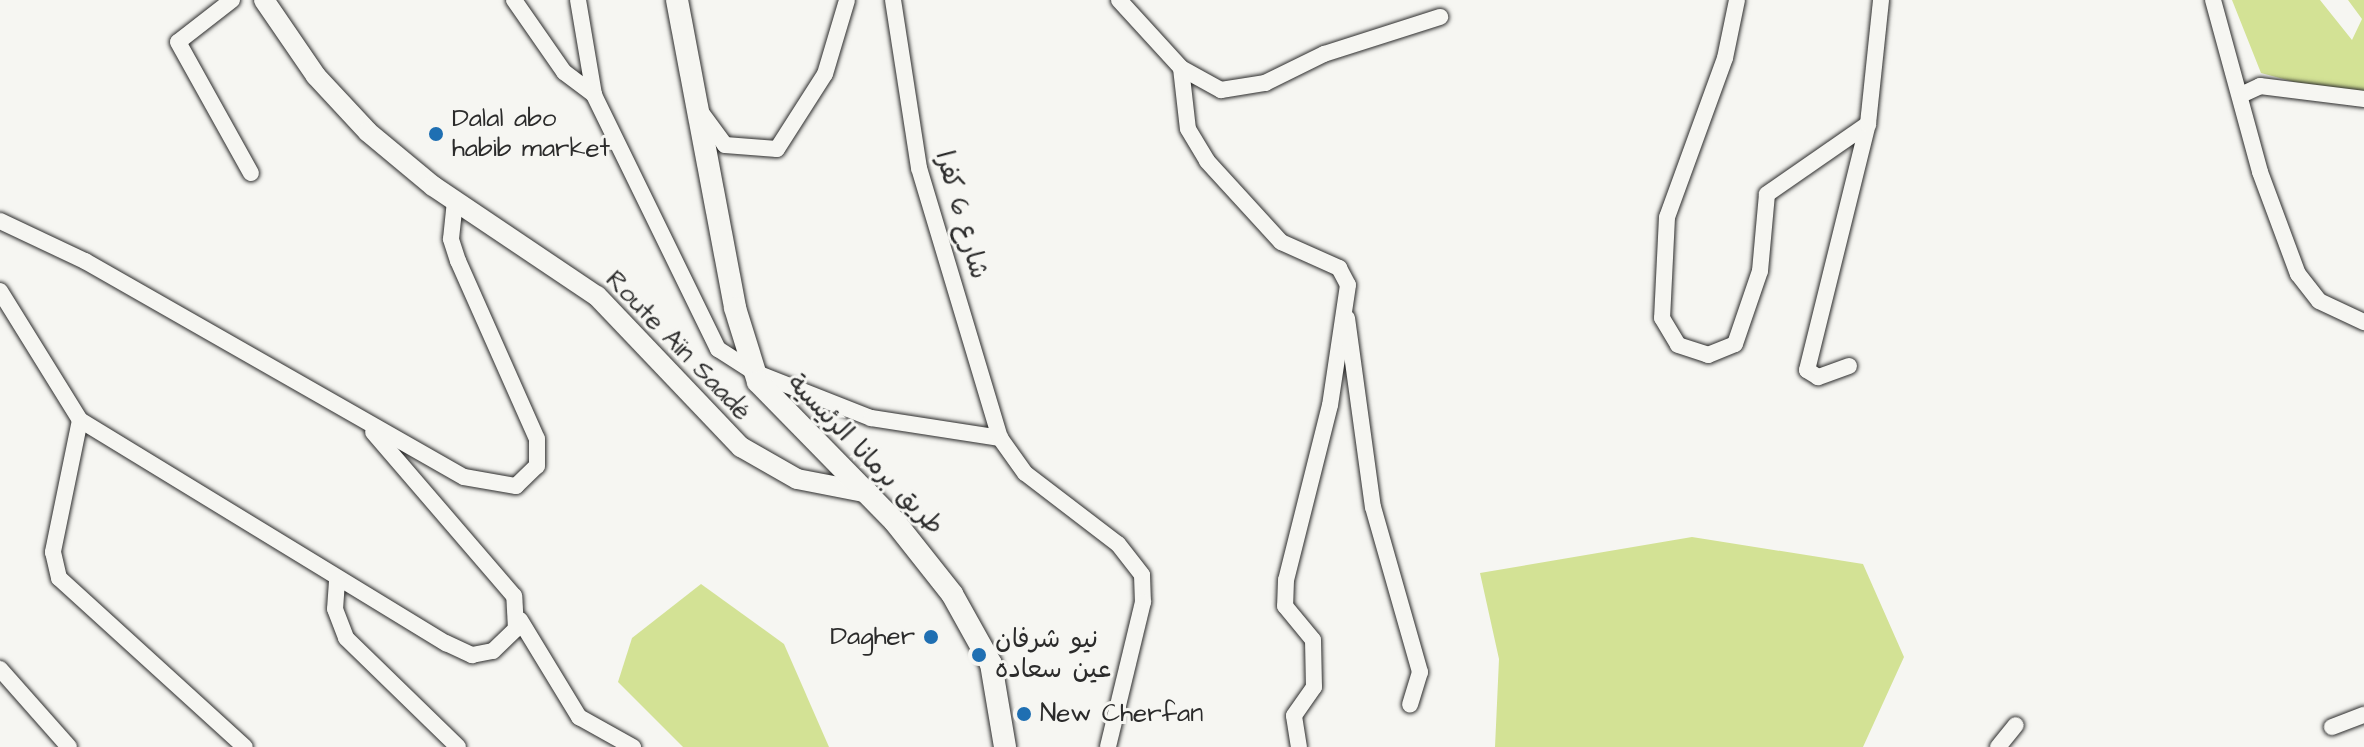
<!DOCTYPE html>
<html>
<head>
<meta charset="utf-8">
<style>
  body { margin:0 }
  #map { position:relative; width:2364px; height:747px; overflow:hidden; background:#f6f6f2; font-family:"Architects Daughter","Playpen Sans Arabic",sans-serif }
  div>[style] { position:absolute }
  .green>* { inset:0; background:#d3e295 }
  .roads { filter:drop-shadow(0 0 2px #2b2b2b) drop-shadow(0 0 2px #2b2b2b) }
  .minor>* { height:16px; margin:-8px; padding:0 8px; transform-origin:8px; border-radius:8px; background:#f6f6f2 }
  .tertiary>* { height:20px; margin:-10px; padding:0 10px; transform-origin:10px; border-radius:10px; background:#f6f6f2 }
  .secondary>* { height:22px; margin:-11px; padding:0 11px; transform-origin:11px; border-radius:11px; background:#f6f6f2 }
  .dots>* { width:22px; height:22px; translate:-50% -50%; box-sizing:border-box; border:4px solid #f6f6f2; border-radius:50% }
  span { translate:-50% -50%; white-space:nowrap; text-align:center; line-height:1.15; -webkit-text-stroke:6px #f6f6f2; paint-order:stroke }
  .poi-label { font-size:26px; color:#2b2b2b }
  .left { translate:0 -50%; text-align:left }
  .right { translate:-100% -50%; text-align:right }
  .street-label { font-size:26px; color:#2b2b2b }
</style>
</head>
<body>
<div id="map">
  <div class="green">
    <div style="clip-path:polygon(2232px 0,2320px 0,2352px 40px,2362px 19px,2348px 0,2364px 0,2364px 91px,2331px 92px,2261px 73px)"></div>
    <div style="clip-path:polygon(1692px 537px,1863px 564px,1904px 657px,1863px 747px,1495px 747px,1499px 659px,1480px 573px)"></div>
    <div style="clip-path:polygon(701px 584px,784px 644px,829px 747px,683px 747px,618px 682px,632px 638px)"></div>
  </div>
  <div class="roads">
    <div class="minor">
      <div style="left:232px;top:0;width:68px;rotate:142.1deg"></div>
      <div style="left:178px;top:42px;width:150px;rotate:60.9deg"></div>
      <div style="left:514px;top:0;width:88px;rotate:55.2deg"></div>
      <div style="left:564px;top:72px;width:38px;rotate:37deg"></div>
      <div style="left:578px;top:0;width:96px;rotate:80.4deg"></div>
      <div style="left:594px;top:95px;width:283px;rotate:64deg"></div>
      <div style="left:718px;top:349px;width:43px;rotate:32.6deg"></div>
      <div style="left:754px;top:372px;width:126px;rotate:21.5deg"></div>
      <div style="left:871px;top:418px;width:131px;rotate:8.8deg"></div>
      <div style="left:893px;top:0;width:170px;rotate:81.2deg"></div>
      <div style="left:919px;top:168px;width:282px;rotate:73.3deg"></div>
      <div style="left:1000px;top:438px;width:43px;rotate:54.5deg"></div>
      <div style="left:1025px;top:473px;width:117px;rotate:37.4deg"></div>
      <div style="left:1118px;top:544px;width:39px;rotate:52deg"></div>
      <div style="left:1142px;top:575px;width:27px;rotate:88deg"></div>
      <div style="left:1143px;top:602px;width:149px;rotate:103.6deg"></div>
      <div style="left:1119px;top:0;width:92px;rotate:47.6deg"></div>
      <div style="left:1181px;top:68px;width:46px;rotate:28.8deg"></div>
      <div style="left:1221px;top:90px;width:45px;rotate:-9deg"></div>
      <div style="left:1265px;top:83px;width:66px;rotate:-26.2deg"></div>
      <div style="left:1324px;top:54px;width:122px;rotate:-17.7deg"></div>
      <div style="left:1737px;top:0;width:59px;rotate:101.7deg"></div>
      <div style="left:1725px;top:58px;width:169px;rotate:110deg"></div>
      <div style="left:1667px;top:217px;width:101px;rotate:92.8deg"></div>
      <div style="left:1662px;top:318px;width:31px;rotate:59deg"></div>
      <div style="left:1678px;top:345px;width:32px;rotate:18deg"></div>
      <div style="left:1708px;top:355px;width:29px;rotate:-22deg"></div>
      <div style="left:1735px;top:344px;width:77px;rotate:-71.1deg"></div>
      <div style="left:1760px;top:271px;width:77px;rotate:-84.8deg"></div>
      <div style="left:1767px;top:194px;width:123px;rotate:-34.7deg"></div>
      <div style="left:2213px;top:0;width:178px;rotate:74.7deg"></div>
      <div style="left:2260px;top:172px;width:109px;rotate:69.6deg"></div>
      <div style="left:2298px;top:274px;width:34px;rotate:52deg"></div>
      <div style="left:2319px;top:301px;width:50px;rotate:25deg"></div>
      <div style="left:1181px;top:68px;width:61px;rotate:83.5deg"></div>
      <div style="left:1188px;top:129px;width:37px;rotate:59deg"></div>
      <div style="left:1207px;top:161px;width:110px;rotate:47.6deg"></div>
      <div style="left:1281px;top:242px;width:64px;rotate:24.1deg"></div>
      <div style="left:1339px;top:268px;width:19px;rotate:62deg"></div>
      <div style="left:1348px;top:285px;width:121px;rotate:98.5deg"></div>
      <div style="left:1330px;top:405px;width:180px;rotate:104.1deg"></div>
      <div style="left:1286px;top:580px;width:26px;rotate:92deg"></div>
      <div style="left:1285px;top:606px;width:44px;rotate:50.5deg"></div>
      <div style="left:1313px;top:640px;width:47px;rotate:88.8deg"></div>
      <div style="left:1314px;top:687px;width:35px;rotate:125deg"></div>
      <div style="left:1294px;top:716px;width:31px;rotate:81deg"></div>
      <div style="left:2241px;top:95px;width:21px;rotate:-25deg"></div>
      <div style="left:2260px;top:86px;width:105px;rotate:7.1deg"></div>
      <div style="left:700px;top:111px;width:42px;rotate:53.7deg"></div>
      <div style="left:725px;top:145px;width:52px;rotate:4.4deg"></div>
      <div style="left:777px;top:149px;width:89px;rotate:-57.4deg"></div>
      <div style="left:825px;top:74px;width:77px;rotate:-73.4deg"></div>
      <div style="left:0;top:221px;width:94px;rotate:25.2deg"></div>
      <div style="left:85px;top:261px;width:436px;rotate:29.7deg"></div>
      <div style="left:464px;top:477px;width:53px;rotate:9.8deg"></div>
      <div style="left:516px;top:486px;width:29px;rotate:-44deg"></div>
      <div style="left:537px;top:466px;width:27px;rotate:-90deg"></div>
      <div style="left:537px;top:439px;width:195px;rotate:-113.9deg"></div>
      <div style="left:458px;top:261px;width:23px;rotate:-108deg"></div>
      <div style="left:451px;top:239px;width:38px;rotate:-84deg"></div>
      <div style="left:0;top:291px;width:152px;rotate:58.2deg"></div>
      <div style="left:80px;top:420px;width:135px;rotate:101.6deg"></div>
      <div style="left:53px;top:552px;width:27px;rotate:77deg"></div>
      <div style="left:59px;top:578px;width:251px;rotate:42.3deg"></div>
      <div style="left:1347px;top:318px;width:191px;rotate:82.2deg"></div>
      <div style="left:1373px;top:507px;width:172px;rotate:74.1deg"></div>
      <div style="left:1420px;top:672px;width:34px;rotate:107deg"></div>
      <div style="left:1849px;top:366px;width:33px;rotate:160deg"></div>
      <div style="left:1818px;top:377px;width:13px;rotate:-148deg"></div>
      <div style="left:1807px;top:370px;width:253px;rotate:-76.1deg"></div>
      <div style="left:1868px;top:124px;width:125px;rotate:-84deg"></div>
      <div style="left:80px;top:420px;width:429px;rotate:31.4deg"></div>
      <div style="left:446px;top:643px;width:29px;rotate:25deg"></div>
      <div style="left:472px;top:655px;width:21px;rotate:-11deg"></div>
      <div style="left:493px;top:651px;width:32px;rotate:-44deg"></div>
      <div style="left:516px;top:629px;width:33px;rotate:-93deg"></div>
      <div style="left:514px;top:596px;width:216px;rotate:-130.7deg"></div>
      <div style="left:337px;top:581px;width:28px;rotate:94deg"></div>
      <div style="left:335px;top:609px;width:31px;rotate:69deg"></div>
      <div style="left:346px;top:638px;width:156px;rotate:44.2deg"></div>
      <div style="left:520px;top:620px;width:114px;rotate:58.7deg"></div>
      <div style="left:579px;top:717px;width:62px;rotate:29.1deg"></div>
      <div style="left:0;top:669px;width:104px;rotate:48.5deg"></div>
      <div style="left:2332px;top:727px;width:34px;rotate:-21deg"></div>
      <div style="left:1998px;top:747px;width:28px;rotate:-51deg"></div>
    </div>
    <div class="tertiary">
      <div style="left:264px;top:0;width:92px;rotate:55.6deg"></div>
      <div style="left:316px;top:76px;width:76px;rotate:47.1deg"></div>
      <div style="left:368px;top:132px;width:85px;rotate:39.7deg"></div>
      <div style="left:433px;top:186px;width:197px;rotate:33.9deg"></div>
      <div style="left:597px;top:296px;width:209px;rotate:46.4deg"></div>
      <div style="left:741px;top:447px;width:64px;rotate:29.7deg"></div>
      <div style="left:797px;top:479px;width:73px;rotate:11deg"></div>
    </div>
    <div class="secondary">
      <div style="left:677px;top:0;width:313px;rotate:79.3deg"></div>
      <div style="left:735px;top:308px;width:77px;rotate:72.7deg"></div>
      <div style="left:758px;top:382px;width:196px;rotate:45.6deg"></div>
      <div style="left:895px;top:522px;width:92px;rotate:51.6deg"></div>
      <div style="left:952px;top:594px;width:80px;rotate:60.9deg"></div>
      <div style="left:991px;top:664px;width:84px;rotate:80.4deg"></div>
    </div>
  </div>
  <div class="dots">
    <div style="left:436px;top:134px;background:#1f6fb2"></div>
    <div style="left:931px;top:637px;background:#1f6fb2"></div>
    <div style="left:979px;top:655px;background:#1f6fb2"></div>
    <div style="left:1024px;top:714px;background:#1f6fb2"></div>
  </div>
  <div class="poi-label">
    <span class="left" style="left:452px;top:134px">Dalal abo<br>habib market</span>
    <span class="right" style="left:915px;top:637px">Dagher</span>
    <span class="left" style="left:995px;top:655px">نيو شرفان<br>عين سعاده</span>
    <span class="left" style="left:1040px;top:714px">New Cherfan</span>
  </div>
  <div class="street-label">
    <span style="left:961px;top:215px;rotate:74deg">شارع 6 كفرا</span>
    <span style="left:678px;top:346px;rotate:46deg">Route Aïn Saadé</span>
    <span style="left:865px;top:455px;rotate:46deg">طريق برمانا الرئيسية</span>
  </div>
</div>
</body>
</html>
